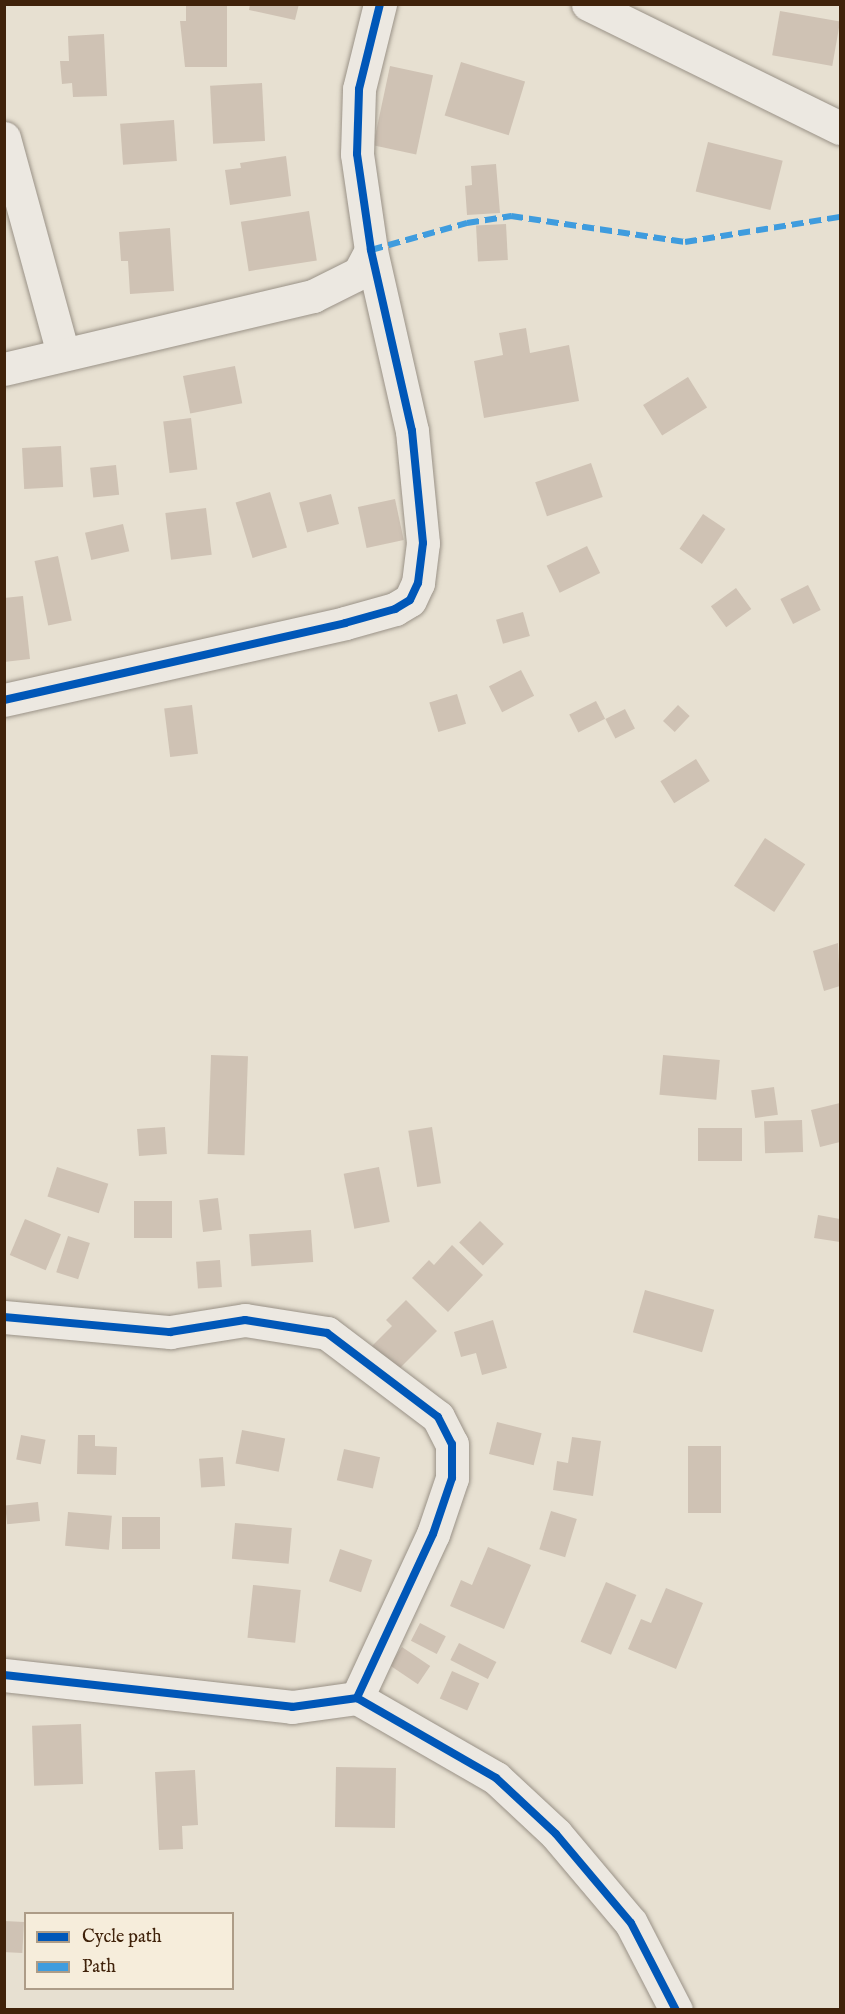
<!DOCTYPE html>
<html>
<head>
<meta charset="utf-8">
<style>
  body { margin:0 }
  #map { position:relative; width:845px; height:2014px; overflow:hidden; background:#e7e0d1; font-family:"IM FELL English",serif }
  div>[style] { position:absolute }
  .building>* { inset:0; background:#cfc2b4; transform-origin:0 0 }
  .roads { filter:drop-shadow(0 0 2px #9a9287) drop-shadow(0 0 2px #9a9287) }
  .minor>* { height:33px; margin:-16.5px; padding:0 16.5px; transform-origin:16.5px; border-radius:16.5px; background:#ece8e1 }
  .quiet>* { height:6px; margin-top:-3px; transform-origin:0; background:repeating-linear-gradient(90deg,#3f9cde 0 12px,transparent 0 18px) }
  .cycleway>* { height:8px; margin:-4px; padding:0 4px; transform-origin:4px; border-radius:4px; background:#0057b8 }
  span { translate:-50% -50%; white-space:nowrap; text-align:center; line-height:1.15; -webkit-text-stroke:4.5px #f6eddb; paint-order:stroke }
  .frame { position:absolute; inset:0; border:6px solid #40220a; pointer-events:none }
  .legend { position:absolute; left:24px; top:1912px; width:210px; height:78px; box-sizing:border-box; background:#f6eddb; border:2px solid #ad9c87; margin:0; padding:8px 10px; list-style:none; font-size:18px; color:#40220a }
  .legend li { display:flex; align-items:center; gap:12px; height:30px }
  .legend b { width:30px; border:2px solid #ad9c87 }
</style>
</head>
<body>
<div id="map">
  <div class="building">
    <div style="clip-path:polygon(186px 4px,227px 4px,227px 67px,185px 67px,180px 21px,186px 21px)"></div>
    <div style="clip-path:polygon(250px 4px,299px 4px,295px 20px,249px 10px)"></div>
    <div style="left:780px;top:11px;width:61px;height:45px;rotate:10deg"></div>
    <div style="clip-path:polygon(104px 34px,107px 96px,73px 97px,72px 83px,62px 84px,60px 61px,69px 61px,68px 36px)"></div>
    <div style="left:461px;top:62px;width:67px;height:56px;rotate:17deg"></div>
    <div style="left:390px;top:66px;width:44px;height:81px;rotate:12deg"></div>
    <div style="left:262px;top:83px;width:58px;height:52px;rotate:87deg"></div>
    <div style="left:174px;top:120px;width:41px;height:54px;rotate:86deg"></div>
    <div style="left:708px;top:142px;width:77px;height:51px;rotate:14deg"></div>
    <div style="clip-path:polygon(286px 156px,291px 196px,230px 205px,225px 170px,241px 168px,240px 163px)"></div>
    <div style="clip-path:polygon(496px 164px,500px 213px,467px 215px,465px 186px,472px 185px,471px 166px)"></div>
    <div style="left:309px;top:211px;width:50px;height:69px;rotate:81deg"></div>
    <div style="left:506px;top:224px;width:36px;height:30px;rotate:87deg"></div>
    <div style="clip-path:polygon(170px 228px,174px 291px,130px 294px,128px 261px,121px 261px,119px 232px)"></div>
    <div style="clip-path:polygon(526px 328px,530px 353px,569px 345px,579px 401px,484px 418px,474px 361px,503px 355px,499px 333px)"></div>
    <div style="left:235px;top:366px;width:38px;height:53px;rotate:79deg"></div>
    <div style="left:688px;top:377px;width:36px;height:53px;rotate:58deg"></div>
    <div style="left:191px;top:418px;width:52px;height:28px;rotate:83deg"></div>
    <div style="left:61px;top:446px;width:41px;height:39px;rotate:87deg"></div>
    <div style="left:591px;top:463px;width:36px;height:59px;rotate:71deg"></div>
    <div style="left:116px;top:465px;width:30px;height:26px;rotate:84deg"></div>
    <div style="left:270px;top:492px;width:58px;height:36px;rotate:73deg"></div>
    <div style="left:331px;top:494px;width:31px;height:33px;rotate:75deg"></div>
    <div style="left:395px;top:499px;width:42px;height:38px;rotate:78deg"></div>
    <div style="left:206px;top:508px;width:47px;height:41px;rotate:83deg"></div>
    <div style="left:703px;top:514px;width:27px;height:42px;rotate:34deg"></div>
    <div style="left:123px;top:524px;width:28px;height:39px;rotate:77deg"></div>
    <div style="left:587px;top:546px;width:30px;height:45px;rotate:64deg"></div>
    <div style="left:58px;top:556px;width:66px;height:24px;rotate:78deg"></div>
    <div style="left:808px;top:585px;width:28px;height:31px;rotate:63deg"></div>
    <div style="left:736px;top:588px;width:26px;height:31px;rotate:54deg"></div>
    <div style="clip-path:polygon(23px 596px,30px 659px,4px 662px,4px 598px)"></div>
    <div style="left:523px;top:612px;width:25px;height:28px;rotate:74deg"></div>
    <div style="left:521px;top:670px;width:29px;height:36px;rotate:63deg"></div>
    <div style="left:457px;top:694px;width:31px;height:29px;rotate:73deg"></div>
    <div style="left:596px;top:701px;width:20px;height:30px;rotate:63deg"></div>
    <div style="left:192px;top:705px;width:49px;height:28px;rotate:83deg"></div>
    <div style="left:678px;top:705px;width:16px;height:22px;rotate:43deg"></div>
    <div style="left:625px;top:709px;width:22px;height:22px;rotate:63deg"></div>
    <div style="left:696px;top:759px;width:26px;height:42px;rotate:58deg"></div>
    <div style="left:765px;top:838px;width:48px;height:57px;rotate:33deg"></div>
    <div style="clip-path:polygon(838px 943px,840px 986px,824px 991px,813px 951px)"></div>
    <div style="left:211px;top:1055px;width:37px;height:99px;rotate:2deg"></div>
    <div style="left:663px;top:1055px;width:57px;height:40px;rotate:5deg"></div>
    <div style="left:774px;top:1087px;width:28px;height:23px;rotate:82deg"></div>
    <div style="clip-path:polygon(840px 1103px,840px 1142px,820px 1147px,811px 1110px)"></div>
    <div style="left:802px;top:1120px;width:32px;height:38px;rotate:88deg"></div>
    <div style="left:165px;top:1127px;width:27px;height:28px;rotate:86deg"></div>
    <div style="left:432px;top:1127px;width:57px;height:24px;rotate:81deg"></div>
    <div style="left:698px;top:1128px;width:44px;height:33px"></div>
    <div style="left:57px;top:1167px;width:54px;height:31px;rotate:18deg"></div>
    <div style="left:379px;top:1167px;width:56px;height:36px;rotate:79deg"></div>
    <div style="left:218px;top:1198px;width:32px;height:19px;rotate:83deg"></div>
    <div style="left:172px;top:1201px;width:37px;height:38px;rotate:90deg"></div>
    <div style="clip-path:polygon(818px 1215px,840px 1219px,840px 1242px,814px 1238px)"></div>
    <div style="left:25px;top:1219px;width:39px;height:39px;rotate:23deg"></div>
    <div style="left:480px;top:1221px;width:33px;height:30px;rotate:44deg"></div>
    <div style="left:311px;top:1230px;width:32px;height:62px;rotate:86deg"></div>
    <div style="left:68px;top:1236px;width:23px;height:38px;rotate:18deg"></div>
    <div style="clip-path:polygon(452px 1245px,483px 1275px,448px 1312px,412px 1278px,429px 1260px,434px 1265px)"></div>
    <div style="left:220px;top:1260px;width:27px;height:24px;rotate:86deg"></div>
    <div style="left:645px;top:1290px;width:72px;height:44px;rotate:16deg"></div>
    <div style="clip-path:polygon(406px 1300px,437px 1331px,394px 1374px,369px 1349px,392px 1326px,386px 1320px)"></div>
    <div style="clip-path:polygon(493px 1320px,507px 1368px,482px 1375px,476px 1353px,461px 1357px,454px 1332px)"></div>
    <div style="left:497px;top:1422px;width:46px;height:33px;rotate:14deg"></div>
    <div style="left:242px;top:1430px;width:44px;height:34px;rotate:11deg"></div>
    <div style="left:21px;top:1435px;width:25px;height:25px;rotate:11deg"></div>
    <div style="clip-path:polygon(78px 1435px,95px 1435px,95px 1446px,117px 1447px,116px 1475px,77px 1474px)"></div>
    <div style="clip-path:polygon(572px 1437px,601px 1441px,593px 1496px,553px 1490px,557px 1461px,568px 1463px)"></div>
    <div style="left:688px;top:1446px;width:33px;height:67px"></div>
    <div style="left:344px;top:1449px;width:37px;height:32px;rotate:13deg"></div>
    <div style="left:223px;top:1457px;width:29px;height:24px;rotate:86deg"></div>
    <div style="left:38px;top:1502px;width:19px;height:33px;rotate:84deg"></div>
    <div style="left:551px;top:1511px;width:27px;height:40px;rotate:17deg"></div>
    <div style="left:68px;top:1512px;width:44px;height:34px;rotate:5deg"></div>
    <div style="left:122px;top:1517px;width:38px;height:32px"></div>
    <div style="left:235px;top:1523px;width:57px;height:36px;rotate:5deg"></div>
    <div style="clip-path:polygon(488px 1547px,531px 1565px,504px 1629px,450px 1606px,461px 1580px,472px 1585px)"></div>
    <div style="left:340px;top:1549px;width:34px;height:34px;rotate:19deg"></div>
    <div style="left:606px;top:1582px;width:33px;height:65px;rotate:23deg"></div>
    <div style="left:253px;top:1585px;width:48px;height:53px;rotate:6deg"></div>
    <div style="clip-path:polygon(666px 1588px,703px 1603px,676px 1669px,628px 1649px,641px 1619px,651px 1623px)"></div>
    <div style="left:420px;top:1623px;width:29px;height:20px;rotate:27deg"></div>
    <div style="left:459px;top:1643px;width:42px;height:19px;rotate:27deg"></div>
    <div style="left:402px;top:1647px;width:34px;height:22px;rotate:34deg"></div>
    <div style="left:452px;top:1671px;width:30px;height:30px;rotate:24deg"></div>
    <div style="left:81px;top:1724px;width:60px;height:49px;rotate:88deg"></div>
    <div style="left:336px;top:1767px;width:60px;height:60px;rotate:1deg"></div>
    <div style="clip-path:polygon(195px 1770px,198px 1825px,182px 1826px,183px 1849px,159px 1850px,155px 1772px)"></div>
    <div style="left:4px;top:1921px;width:20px;height:31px;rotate:3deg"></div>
  </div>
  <div class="roads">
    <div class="minor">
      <div style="left:588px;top:4px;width:281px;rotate:26.2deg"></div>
      <div style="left:4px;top:138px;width:223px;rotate:74.7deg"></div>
      <div style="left:4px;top:369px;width:318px;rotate:-13.3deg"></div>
      <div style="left:313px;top:296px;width:51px;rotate:-26.6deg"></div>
      <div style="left:359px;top:273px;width:26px;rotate:-62deg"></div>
      <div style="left:4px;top:700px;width:350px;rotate:-12.7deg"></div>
      <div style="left:345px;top:623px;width:52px;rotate:-15.6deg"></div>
      <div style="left:395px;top:609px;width:17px;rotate:-31deg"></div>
      <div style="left:410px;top:600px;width:19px;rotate:-65deg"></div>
      <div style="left:418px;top:583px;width:40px;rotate:-82.9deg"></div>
      <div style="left:423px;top:543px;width:113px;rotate:-95.6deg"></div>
      <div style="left:412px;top:431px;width:186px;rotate:-102.8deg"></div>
      <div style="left:371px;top:250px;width:97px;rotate:-98.3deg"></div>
      <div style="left:357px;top:154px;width:65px;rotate:-88.2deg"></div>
      <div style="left:359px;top:89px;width:88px;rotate:-76.1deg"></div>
      <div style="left:4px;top:1317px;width:167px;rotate:5.2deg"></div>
      <div style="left:170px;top:1332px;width:76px;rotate:-9.1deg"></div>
      <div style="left:245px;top:1320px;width:83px;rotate:9deg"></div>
      <div style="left:327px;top:1333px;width:139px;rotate:37.1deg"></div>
      <div style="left:438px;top:1417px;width:30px;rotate:63deg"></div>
      <div style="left:452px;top:1444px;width:34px;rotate:90deg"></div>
      <div style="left:452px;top:1478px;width:59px;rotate:108.7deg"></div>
      <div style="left:433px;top:1534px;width:181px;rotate:114.9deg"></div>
      <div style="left:4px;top:1675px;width:290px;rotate:6.3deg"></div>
      <div style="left:292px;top:1707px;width:66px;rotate:-7.9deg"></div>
      <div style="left:357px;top:1698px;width:160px;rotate:29.9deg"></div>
      <div style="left:496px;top:1778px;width:82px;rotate:43deg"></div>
      <div style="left:556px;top:1834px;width:116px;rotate:49.9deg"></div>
      <div style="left:631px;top:1923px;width:98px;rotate:62.7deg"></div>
    </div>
  </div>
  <div class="quiet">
    <div style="left:371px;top:250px;width:100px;rotate:-15.7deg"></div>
    <div style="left:467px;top:223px;width:45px;rotate:-9deg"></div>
    <div style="left:511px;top:216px;width:176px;rotate:8.5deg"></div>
    <div style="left:685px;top:242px;width:157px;rotate:-9.2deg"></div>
  </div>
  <div class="cycleway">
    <div style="left:4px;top:700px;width:350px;rotate:-12.7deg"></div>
    <div style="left:345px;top:623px;width:52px;rotate:-15.6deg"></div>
    <div style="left:395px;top:609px;width:17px;rotate:-31deg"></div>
    <div style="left:410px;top:600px;width:19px;rotate:-65deg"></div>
    <div style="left:418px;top:583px;width:40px;rotate:-82.9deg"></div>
    <div style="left:423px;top:543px;width:113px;rotate:-95.6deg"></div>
    <div style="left:412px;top:431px;width:186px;rotate:-102.8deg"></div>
    <div style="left:371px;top:250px;width:97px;rotate:-98.3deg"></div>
    <div style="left:357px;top:154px;width:65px;rotate:-88.2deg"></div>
    <div style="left:359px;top:89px;width:88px;rotate:-76.1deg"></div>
    <div style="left:4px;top:1317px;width:167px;rotate:5.2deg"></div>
    <div style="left:170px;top:1332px;width:76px;rotate:-9.1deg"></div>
    <div style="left:245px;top:1320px;width:83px;rotate:9deg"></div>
    <div style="left:327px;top:1333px;width:139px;rotate:37.1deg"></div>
    <div style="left:438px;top:1417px;width:30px;rotate:63deg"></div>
    <div style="left:452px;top:1444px;width:34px;rotate:90deg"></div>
    <div style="left:452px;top:1478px;width:59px;rotate:108.7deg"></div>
    <div style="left:433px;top:1534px;width:181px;rotate:114.9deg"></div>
    <div style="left:4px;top:1675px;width:290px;rotate:6.3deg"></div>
    <div style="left:292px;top:1707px;width:66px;rotate:-7.9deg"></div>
    <div style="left:357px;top:1698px;width:160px;rotate:29.9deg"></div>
    <div style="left:496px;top:1778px;width:82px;rotate:43deg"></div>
    <div style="left:556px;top:1834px;width:116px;rotate:49.9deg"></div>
    <div style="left:631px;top:1923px;width:98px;rotate:62.7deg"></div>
  </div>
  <div class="frame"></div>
  <ul class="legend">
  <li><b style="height:8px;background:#0057b8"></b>Cycle path</li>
  <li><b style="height:8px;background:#3f9cde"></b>Path</li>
  </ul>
</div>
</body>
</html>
